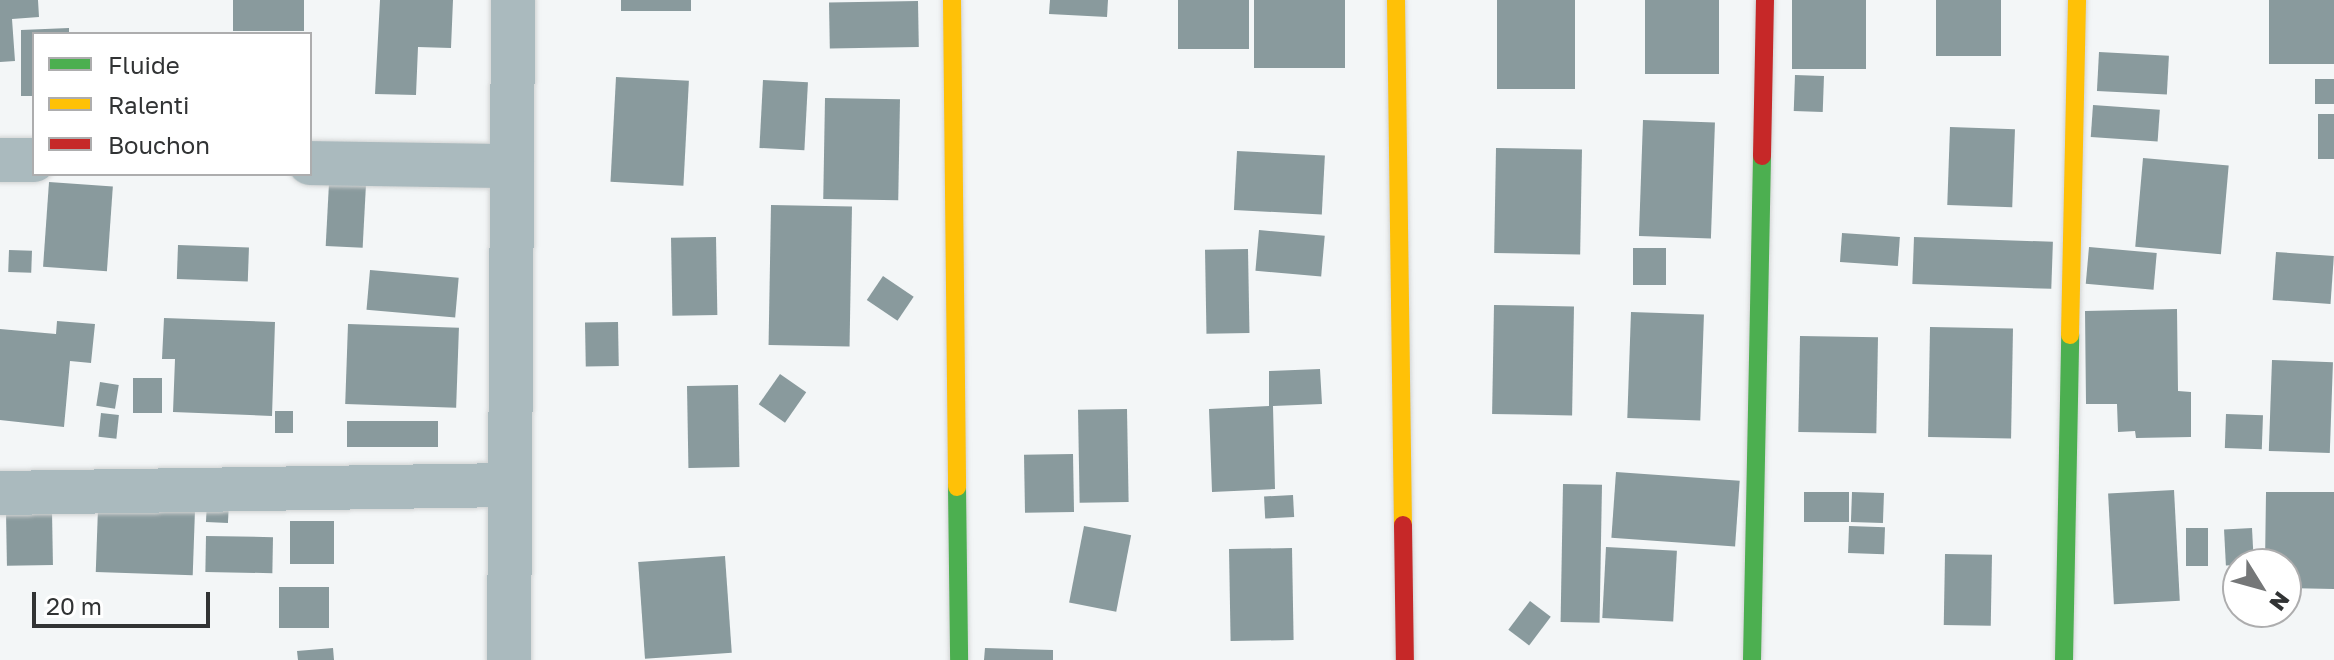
<!DOCTYPE html>
<html>
<head>
<meta charset="utf-8">
<style>
  body { margin:0 }
  #map { position:relative; width:2334px; height:660px; overflow:hidden; background:#f3f6f7; font-family:"Golos Text",sans-serif }
  div>[style] { position:absolute }
  .building>* { inset:0; background:#899a9d; transform-origin:0 0 }
  .roads { filter:drop-shadow(0 0 2px #d1d3d3) drop-shadow(0 0 2px #d1d3d3) }
  .street>* { height:44px; margin:-22px; padding:0 22px; transform-origin:22px; border-radius:22px; background:#aababe }
  .fast>* { height:18px; margin:-9px; padding:0 9px; transform-origin:9px; border-radius:9px; background:#4caf50 }
  .slow>* { height:18px; margin:-9px; padding:0 9px; transform-origin:9px; border-radius:9px; background:#ffc107 }
  .jam>* { height:18px; margin:-9px; padding:0 9px; transform-origin:9px; border-radius:9px; background:#c62828 }
  span { translate:-50% -50%; white-space:nowrap; text-align:center; line-height:1.15; -webkit-text-stroke:8px #fff; paint-order:stroke }
  .legend { position:absolute; left:32px; top:32px; width:280px; height:144px; box-sizing:border-box; background:#fff; border:2px solid #adadae; margin:0; padding:10px 14px; list-style:none; font-size:24px; color:#313334 }
  .legend li { display:flex; align-items:center; gap:16px; height:40px }
  .legend b { width:40px; border:2px solid #adadae }
  .north { position:absolute; left:2222px; top:548px; width:80px; height:80px; box-sizing:border-box; background:#fff; border:2px solid #adadae; border-radius:50%; rotate:127deg; font-size:22px; font-weight:700; line-height:32px; text-align:center; color:#313334 }
  .north::after { content:''; display:block; margin:auto; width:28px; height:36px; background:#757778; clip-path:polygon(50% 0,100% 100%,50% 72%,0 100%) }
  .scale { position:absolute; left:32px; top:592px; width:178px; height:36px; box-sizing:border-box; border:4px solid #313334; border-top:0; padding-left:10px; font-size:24px; line-height:28px; white-space:nowrap; color:#313334; -webkit-text-stroke:6px #fff; paint-order:stroke }
</style>
</head>
<body>
<div id="map">
  <div class="building">
    <div style="clip-path:polygon(0 0,38px 0,39px 17px,12px 19px,15px 61px,0 62px)"></div>
    <div style="left:233px;top:0;width:71px;height:31px"></div>
    <div style="clip-path:polygon(380px 0,453px 0,451px 48px,418px 47px,416px 95px,375px 94px)"></div>
    <div style="left:621px;top:0;width:70px;height:11px"></div>
    <div style="clip-path:polygon(1050px 0,1108px 0,1107px 17px,1049px 14px)"></div>
    <div style="left:1178px;top:0;width:71px;height:49px"></div>
    <div style="left:1254px;top:0;width:91px;height:68px"></div>
    <div style="left:1497px;top:0;width:78px;height:89px"></div>
    <div style="left:1645px;top:0;width:74px;height:74px"></div>
    <div style="left:1792px;top:0;width:74px;height:69px"></div>
    <div style="left:1936px;top:0;width:65px;height:56px"></div>
    <div style="left:2269px;top:0;width:65px;height:64px"></div>
    <div style="left:918px;top:1px;width:46px;height:89px;rotate:89deg"></div>
    <div style="clip-path:polygon(69px 28px,69px 34px,34px 34px,34px 96px,21px 96px,21px 30px)"></div>
    <div style="left:2099px;top:52px;width:70px;height:39px;rotate:3deg"></div>
    <div style="left:1795px;top:75px;width:29px;height:36px;rotate:2deg"></div>
    <div style="left:616px;top:77px;width:73px;height:105px;rotate:3deg"></div>
    <div style="left:2315px;top:79px;width:19px;height:25px"></div>
    <div style="left:763px;top:80px;width:45px;height:68px;rotate:3deg"></div>
    <div style="left:825px;top:98px;width:75px;height:101px;rotate:1deg"></div>
    <div style="left:2093px;top:105px;width:67px;height:32px;rotate:4deg"></div>
    <div style="left:2318px;top:114px;width:16px;height:45px"></div>
    <div style="left:1643px;top:120px;width:72px;height:116px;rotate:2deg"></div>
    <div style="left:1950px;top:127px;width:65px;height:78px;rotate:2deg"></div>
    <div style="left:1496px;top:148px;width:86px;height:105px;rotate:1deg"></div>
    <div style="left:1237px;top:151px;width:88px;height:59px;rotate:3deg"></div>
    <div style="left:2143px;top:158px;width:86px;height:89px;rotate:5deg"></div>
    <div style="left:49px;top:182px;width:64px;height:85px;rotate:4deg"></div>
    <div style="left:329px;top:183px;width:37px;height:63px;rotate:3deg"></div>
    <div style="left:771px;top:205px;width:81px;height:140px;rotate:1deg"></div>
    <div style="left:1259px;top:230px;width:66px;height:41px;rotate:5deg"></div>
    <div style="left:1842px;top:233px;width:58px;height:29px;rotate:4deg"></div>
    <div style="left:716px;top:237px;width:78px;height:45px;rotate:89deg"></div>
    <div style="left:1914px;top:237px;width:139px;height:47px;rotate:2deg"></div>
    <div style="left:178px;top:245px;width:71px;height:34px;rotate:2deg"></div>
    <div style="left:2089px;top:247px;width:68px;height:37px;rotate:5deg"></div>
    <div style="left:1633px;top:248px;width:33px;height:37px"></div>
    <div style="left:1248px;top:249px;width:84px;height:43px;rotate:89deg"></div>
    <div style="left:9px;top:250px;width:23px;height:22px;rotate:2deg"></div>
    <div style="left:2276px;top:252px;width:58px;height:48px;rotate:4deg"></div>
    <div style="left:370px;top:270px;width:89px;height:40px;rotate:5deg"></div>
    <div style="left:883px;top:276px;width:37px;height:29px;rotate:34deg"></div>
    <div style="left:1494px;top:305px;width:80px;height:109px;rotate:1deg"></div>
    <div style="clip-path:polygon(2177px 309px,2178px 391px,2191px 392px,2191px 437px,2136px 438px,2135px 431px,2118px 432px,2117px 404px,2086px 404px,2085px 311px)"></div>
    <div style="left:1631px;top:312px;width:73px;height:106px;rotate:2deg"></div>
    <div style="clip-path:polygon(164px 318px,275px 322px,272px 416px,173px 412px,175px 359px,162px 359px)"></div>
    <div style="clip-path:polygon(57px 321px,95px 324px,91px 363px,70px 361px,64px 427px,0 420px,0 329px,56px 334px)"></div>
    <div style="left:618px;top:322px;width:44px;height:33px;rotate:89deg"></div>
    <div style="left:348px;top:324px;width:111px;height:80px;rotate:2deg"></div>
    <div style="left:1930px;top:327px;width:83px;height:110px;rotate:1deg"></div>
    <div style="left:1800px;top:336px;width:78px;height:96px;rotate:1deg"></div>
    <div style="left:2272px;top:360px;width:61px;height:91px;rotate:2deg"></div>
    <div style="clip-path:polygon(1320px 369px,1322px 404px,1273px 406px,1275px 489px,1212px 492px,1209px 409px,1269px 406px,1269px 371px)"></div>
    <div style="left:780px;top:374px;width:32px;height:37px;rotate:35deg"></div>
    <div style="left:133px;top:378px;width:29px;height:35px"></div>
    <div style="left:100px;top:382px;width:19px;height:24px;rotate:9deg"></div>
    <div style="left:738px;top:385px;width:82px;height:51px;rotate:89deg"></div>
    <div style="left:1127px;top:409px;width:93px;height:49px;rotate:89deg"></div>
    <div style="left:293px;top:411px;width:22px;height:18px;rotate:90deg"></div>
    <div style="left:101px;top:413px;width:18px;height:24px;rotate:6deg"></div>
    <div style="left:2226px;top:414px;width:37px;height:34px;rotate:2deg"></div>
    <div style="left:438px;top:421px;width:26px;height:91px;rotate:90deg"></div>
    <div style="left:1073px;top:454px;width:58px;height:49px;rotate:89deg"></div>
    <div style="left:1616px;top:472px;width:124px;height:66px;rotate:4deg"></div>
    <div style="left:1563px;top:484px;width:39px;height:138px;rotate:1deg"></div>
    <div style="left:2174px;top:490px;width:111px;height:66px;rotate:87deg"></div>
    <div style="left:1804px;top:492px;width:45px;height:30px"></div>
    <div style="left:1852px;top:492px;width:32px;height:30px;rotate:2deg"></div>
    <div style="clip-path:polygon(2266px 492px,2334px 492px,2334px 589px,2286px 588px,2286px 564px,2265px 564px)"></div>
    <div style="left:1293px;top:495px;width:22px;height:29px;rotate:87deg"></div>
    <div style="left:207px;top:502px;width:22px;height:20px;rotate:3deg"></div>
    <div style="left:98px;top:508px;width:97px;height:64px;rotate:2deg"></div>
    <div style="left:52px;top:511px;width:54px;height:46px;rotate:89deg"></div>
    <div style="left:290px;top:521px;width:44px;height:43px"></div>
    <div style="left:1084px;top:526px;width:48px;height:78px;rotate:11deg"></div>
    <div style="left:1849px;top:526px;width:36px;height:27px;rotate:2deg"></div>
    <div style="left:2186px;top:528px;width:22px;height:38px"></div>
    <div style="left:2252px;top:528px;width:36px;height:28px;rotate:87deg"></div>
    <div style="left:206px;top:536px;width:67px;height:36px;rotate:1deg"></div>
    <div style="left:1606px;top:547px;width:71px;height:71px;rotate:3deg"></div>
    <div style="left:1292px;top:548px;width:92px;height:63px;rotate:89deg"></div>
    <div style="left:1945px;top:554px;width:47px;height:71px;rotate:1deg"></div>
    <div style="left:725px;top:556px;width:97px;height:87px;rotate:86deg"></div>
    <div style="left:279px;top:587px;width:50px;height:41px"></div>
    <div style="left:1530px;top:601px;width:26px;height:36px;rotate:37deg"></div>
    <div style="clip-path:polygon(333px 648px,334px 660px,298px 660px,297px 651px)"></div>
    <div style="clip-path:polygon(985px 648px,1053px 650px,1053px 660px,984px 660px)"></div>
  </div>
  <div class="roads">
    <div class="street">
      <div style="left:0;top:160px;width:34px"></div>
      <div style="left:310px;top:163px;width:202px;rotate:0.9deg"></div>
      <div style="left:0;top:493px;width:510px;rotate:-0.9deg"></div>
      <div style="left:509px;top:660px;width:660px;rotate:-89.65deg"></div>
    </div>
    <div class="fast">
      <div style="left:957px;top:487px;width:173px;rotate:89.3deg"></div>
      <div style="left:1752px;top:660px;width:504px;rotate:-88.86deg"></div>
      <div style="left:2064px;top:660px;width:325px;rotate:-88.9deg"></div>
    </div>
    <div class="slow">
      <div style="left:952px;top:0;width:487px;rotate:89.4deg"></div>
      <div style="left:1396px;top:0;width:525px;rotate:89.24deg"></div>
      <div style="left:2070px;top:335px;width:335px;rotate:-88.8deg"></div>
    </div>
    <div class="jam">
      <div style="left:1762px;top:156px;width:156px;rotate:-88.9deg"></div>
      <div style="left:1403px;top:525px;width:135px;rotate:89.2deg"></div>
    </div>
  </div>
  <ul class="legend">
  <li><b style="height:10px;background:#4caf50"></b>Fluide</li>
  <li><b style="height:10px;background:#ffc107"></b>Ralenti</li>
  <li><b style="height:10px;background:#c62828"></b>Bouchon</li>
  </ul>
  <div class="north">N</div>
  <div class="scale">20 m</div>
</div>
</body>
</html>
